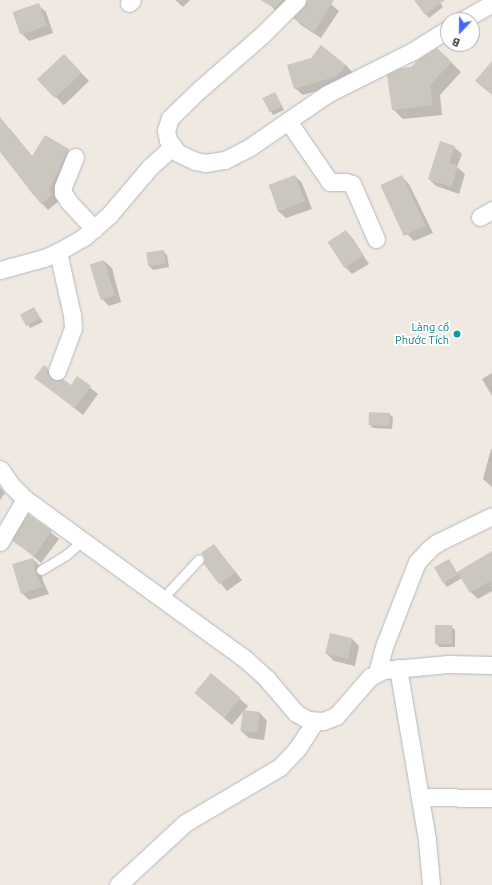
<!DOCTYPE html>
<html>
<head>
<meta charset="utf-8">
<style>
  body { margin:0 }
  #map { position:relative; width:492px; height:885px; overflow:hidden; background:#efe9e1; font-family:Ubuntu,sans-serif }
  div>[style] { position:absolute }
  .shadow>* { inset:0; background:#0003; transform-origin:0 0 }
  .building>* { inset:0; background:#cbc7bf; transform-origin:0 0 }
  .roads { filter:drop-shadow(0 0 1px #b4b7c1) drop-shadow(0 0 1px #b4b7c1) }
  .service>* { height:9px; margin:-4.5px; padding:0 4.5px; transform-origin:4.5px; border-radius:4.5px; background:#fff }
  .minor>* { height:17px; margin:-8.5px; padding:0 8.5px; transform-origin:8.5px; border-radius:8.5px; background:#fff }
  .dots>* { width:11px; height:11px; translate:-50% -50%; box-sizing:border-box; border:2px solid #fff; border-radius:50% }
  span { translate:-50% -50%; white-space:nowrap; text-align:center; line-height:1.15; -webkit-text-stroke:3.5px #fff; paint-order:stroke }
  .culture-label { font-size:11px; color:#0d838f }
  .right { translate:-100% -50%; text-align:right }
  .north { position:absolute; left:440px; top:12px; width:40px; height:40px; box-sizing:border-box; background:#fff; border:1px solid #ababab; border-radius:50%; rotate:202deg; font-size:11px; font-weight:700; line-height:16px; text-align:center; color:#2e2e2e }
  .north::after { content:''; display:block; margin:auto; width:14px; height:18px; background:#4264fb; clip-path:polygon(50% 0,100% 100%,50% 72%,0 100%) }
</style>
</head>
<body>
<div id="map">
  <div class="shadow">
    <div style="clip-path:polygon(175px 0,190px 0,183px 7px)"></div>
    <div style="clip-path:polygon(271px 0,299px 0,276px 11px,269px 4px)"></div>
    <div style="clip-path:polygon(308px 0,326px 0,339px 11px,321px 38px,301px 25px,294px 18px,308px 3px)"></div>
    <div style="clip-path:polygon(421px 0,438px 0,443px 7px,429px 18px,417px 3px)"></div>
    <div style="clip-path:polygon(38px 5px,46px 12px,53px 33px,29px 41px,22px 34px)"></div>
    <div style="left:64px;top:55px;width:36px;height:35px;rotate:46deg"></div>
    <div style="clip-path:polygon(312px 58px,346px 65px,353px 73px,345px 83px,303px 95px,295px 88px)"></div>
    <div style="clip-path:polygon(451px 62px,461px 72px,440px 95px,442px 115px,403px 119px,393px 109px)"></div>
    <div style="clip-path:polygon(275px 93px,284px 110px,273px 115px,263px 98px)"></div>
    <div style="clip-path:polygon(0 126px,10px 129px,33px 157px,68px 150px,74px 157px,55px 197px,59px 201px,48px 210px,31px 192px,0 150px)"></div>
    <div style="clip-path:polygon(454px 147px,462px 154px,457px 167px,465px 174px,459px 194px,436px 186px,429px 179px)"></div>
    <div style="clip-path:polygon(295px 176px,302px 183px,312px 209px,286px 218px,278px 211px,269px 185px)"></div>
    <div style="clip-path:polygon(402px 177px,409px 184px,433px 233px,414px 241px,407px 234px)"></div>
    <div style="clip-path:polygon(346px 231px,353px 239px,369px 264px,352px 274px,345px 267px)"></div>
    <div style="clip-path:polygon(163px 251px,167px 255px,169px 267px,153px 270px,150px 267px,147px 255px)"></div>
    <div style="clip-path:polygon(104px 261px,112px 268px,121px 302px,109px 306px,102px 299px)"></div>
    <div style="clip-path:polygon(34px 308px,43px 322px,30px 328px,22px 314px)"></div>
    <div style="clip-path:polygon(47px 369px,54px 376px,54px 381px,71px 386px,78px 378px,98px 394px,83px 415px,36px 378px)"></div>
    <div style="clip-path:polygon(492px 373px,492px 396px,482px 379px)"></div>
    <div style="clip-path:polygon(389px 414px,393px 417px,392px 429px,373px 428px,369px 424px)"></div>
    <div style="clip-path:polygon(491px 449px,492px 450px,492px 487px,483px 479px)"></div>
    <div style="clip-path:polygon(0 487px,5px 493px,0 500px)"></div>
    <div style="clip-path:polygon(28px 515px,59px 539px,41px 563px,14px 540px)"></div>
    <div style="clip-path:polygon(214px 545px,242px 580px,227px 591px,204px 563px)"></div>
    <div style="clip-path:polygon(491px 552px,492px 591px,478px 599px,471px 592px,462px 578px,447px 587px,444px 583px,452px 564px,457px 573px)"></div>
    <div style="clip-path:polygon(33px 559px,40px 566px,43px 581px,49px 594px,29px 600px,22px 593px)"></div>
    <div style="clip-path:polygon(451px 626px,455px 630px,455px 647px,440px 647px,436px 644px)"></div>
    <div style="clip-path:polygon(352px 639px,359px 646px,355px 666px,334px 661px,327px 654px)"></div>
    <div style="clip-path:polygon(211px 674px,248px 706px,232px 725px,203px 700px)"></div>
    <div style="clip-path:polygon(260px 713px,267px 721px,264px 740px,249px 738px,241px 731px)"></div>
  </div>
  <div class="building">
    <div style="clip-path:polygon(260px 0,283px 0,275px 8px)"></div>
    <div style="clip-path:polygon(307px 0,334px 0,314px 32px,293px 18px,304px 7px)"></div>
    <div style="clip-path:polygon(414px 0,445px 0,425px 15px)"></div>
    <div style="left:39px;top:3px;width:24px;height:28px;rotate:71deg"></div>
    <div style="clip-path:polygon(321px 45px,346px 65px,337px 76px,294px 89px,287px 65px,311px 58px)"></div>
    <div style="clip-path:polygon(437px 48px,452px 62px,430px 85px,433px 105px,392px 110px,387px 75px,401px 68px,411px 67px,419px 59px)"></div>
    <div style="left:64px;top:54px;width:26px;height:37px;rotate:47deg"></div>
    <div style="clip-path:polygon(492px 61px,492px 95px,475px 81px)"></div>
    <div style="left:275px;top:92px;width:16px;height:14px;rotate:63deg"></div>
    <div style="clip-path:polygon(0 117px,32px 156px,45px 135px,69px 149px,49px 190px,53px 194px,41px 204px,0 152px)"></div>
    <div style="clip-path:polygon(440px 141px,455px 146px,449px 163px,458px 166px,451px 187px,428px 179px)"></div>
    <div style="left:295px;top:175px;width:28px;height:28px;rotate:69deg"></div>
    <div style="left:402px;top:175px;width:56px;height:24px;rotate:65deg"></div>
    <div style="left:346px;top:230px;width:31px;height:22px;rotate:57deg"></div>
    <div style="left:164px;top:250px;width:14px;height:18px;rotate:82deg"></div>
    <div style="left:104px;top:260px;width:37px;height:15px;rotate:73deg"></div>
    <div style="left:34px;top:307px;width:13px;height:16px;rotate:61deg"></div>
    <div style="clip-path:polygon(44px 365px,48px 368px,47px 373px,53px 380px,63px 379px,71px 385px,77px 376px,91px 386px,75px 408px,34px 378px)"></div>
    <div style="left:369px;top:412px;width:21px;height:13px;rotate:3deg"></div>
    <div style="left:28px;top:514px;width:29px;height:31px;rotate:35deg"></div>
    <div style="clip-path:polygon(214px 544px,235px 572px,219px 584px,203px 563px,205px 558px,201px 553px)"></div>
    <div style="clip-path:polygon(492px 551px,492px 580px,470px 593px,457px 572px)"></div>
    <div style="clip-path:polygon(33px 558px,36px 573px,42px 587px,21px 594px,12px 564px)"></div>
    <div style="left:449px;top:559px;width:18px;height:17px;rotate:61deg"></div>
    <div style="left:435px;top:625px;width:17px;height:19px"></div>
    <div style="left:330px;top:633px;width:23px;height:21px;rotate:13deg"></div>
    <div style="left:211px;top:673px;width:39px;height:26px;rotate:40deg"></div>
    <div style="left:243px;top:710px;width:17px;height:21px;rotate:7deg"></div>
  </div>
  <div class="roads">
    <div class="service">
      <div style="left:41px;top:570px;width:29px;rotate:-31deg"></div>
      <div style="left:66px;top:555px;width:23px;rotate:-41deg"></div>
      <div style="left:162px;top:599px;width:54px;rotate:-47.2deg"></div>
    </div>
    <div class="minor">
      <div style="left:297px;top:0;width:49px;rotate:135deg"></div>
      <div style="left:262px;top:35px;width:82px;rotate:138.9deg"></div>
      <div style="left:200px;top:89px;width:42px;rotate:136deg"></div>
      <div style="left:170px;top:118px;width:13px;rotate:108deg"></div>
      <div style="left:166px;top:130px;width:10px;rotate:79deg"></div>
      <div style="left:168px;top:140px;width:16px;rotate:52deg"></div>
      <div style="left:178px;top:153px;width:19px;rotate:25deg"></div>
      <div style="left:195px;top:161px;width:10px;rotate:11deg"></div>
      <div style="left:205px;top:163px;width:20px;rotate:-9deg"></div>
      <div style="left:225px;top:160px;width:28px;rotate:-27deg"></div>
      <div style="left:250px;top:147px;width:93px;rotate:-34.5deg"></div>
      <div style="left:327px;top:94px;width:96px;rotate:-26.6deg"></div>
      <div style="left:413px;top:51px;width:41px;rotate:-32.2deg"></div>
      <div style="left:129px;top:3px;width:4px;rotate:-45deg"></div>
      <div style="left:463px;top:20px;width:34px;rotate:-30deg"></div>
      <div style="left:288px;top:121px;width:74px;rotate:55.5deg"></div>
      <div style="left:330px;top:182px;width:16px"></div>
      <div style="left:346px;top:182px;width:6px;rotate:18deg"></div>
      <div style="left:352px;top:184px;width:60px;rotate:66.4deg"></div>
      <div style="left:75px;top:157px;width:32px;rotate:112deg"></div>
      <div style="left:63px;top:187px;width:6px;rotate:90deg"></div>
      <div style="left:63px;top:193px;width:11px;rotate:56deg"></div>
      <div style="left:69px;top:202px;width:37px;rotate:47deg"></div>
      <div style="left:480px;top:217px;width:14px;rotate:-30deg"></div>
      <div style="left:0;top:270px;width:46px;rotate:-15.3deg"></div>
      <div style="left:44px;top:258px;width:15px;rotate:-23deg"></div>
      <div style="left:58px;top:252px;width:30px;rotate:-30deg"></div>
      <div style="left:84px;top:237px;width:35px;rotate:-41deg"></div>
      <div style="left:110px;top:214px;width:62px;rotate:-49.6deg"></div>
      <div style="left:150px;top:167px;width:30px;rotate:-42deg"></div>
      <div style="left:57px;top:371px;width:46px;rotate:-69.6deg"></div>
      <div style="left:73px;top:328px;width:13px;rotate:-94deg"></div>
      <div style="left:72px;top:315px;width:65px;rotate:-102.5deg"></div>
      <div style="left:0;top:469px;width:21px;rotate:55deg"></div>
      <div style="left:12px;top:486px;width:18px;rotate:45deg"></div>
      <div style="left:25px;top:499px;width:271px;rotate:36deg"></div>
      <div style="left:244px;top:658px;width:31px;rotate:42deg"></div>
      <div style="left:267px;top:679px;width:45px;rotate:49.5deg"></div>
      <div style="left:296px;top:713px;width:14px;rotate:30deg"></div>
      <div style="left:308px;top:720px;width:15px;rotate:4deg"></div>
      <div style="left:323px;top:721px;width:14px;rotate:-21deg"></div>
      <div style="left:336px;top:716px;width:52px;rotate:-48.9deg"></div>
      <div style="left:370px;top:677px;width:16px;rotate:-27deg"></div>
      <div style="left:384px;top:670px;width:64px;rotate:-5.4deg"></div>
      <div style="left:448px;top:664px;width:44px;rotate:1.3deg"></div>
      <div style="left:0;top:542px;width:50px;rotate:-59.8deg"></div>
      <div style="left:398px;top:668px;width:174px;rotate:80.4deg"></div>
      <div style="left:427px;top:840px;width:45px;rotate:84.9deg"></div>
      <div style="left:377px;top:673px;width:30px;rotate:-75deg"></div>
      <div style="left:385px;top:644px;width:88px;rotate:-68.7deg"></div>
      <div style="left:417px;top:562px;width:18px;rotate:-47deg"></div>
      <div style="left:429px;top:549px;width:10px;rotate:-37deg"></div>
      <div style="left:437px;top:543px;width:61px;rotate:-26.1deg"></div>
      <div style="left:420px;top:797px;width:72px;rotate:0.8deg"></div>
      <div style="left:118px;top:885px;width:91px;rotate:-42.8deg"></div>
      <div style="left:185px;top:823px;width:110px;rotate:-30.5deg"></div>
      <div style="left:280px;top:767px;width:25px;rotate:-47deg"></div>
      <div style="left:297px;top:749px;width:33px;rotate:-57deg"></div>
    </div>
  </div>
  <div class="dots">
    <div style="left:457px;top:334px;background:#0f9aa8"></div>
  </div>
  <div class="culture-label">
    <span class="right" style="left:449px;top:334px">Làng cổ<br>Phước Tích</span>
  </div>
  <div class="north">B</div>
</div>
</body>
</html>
